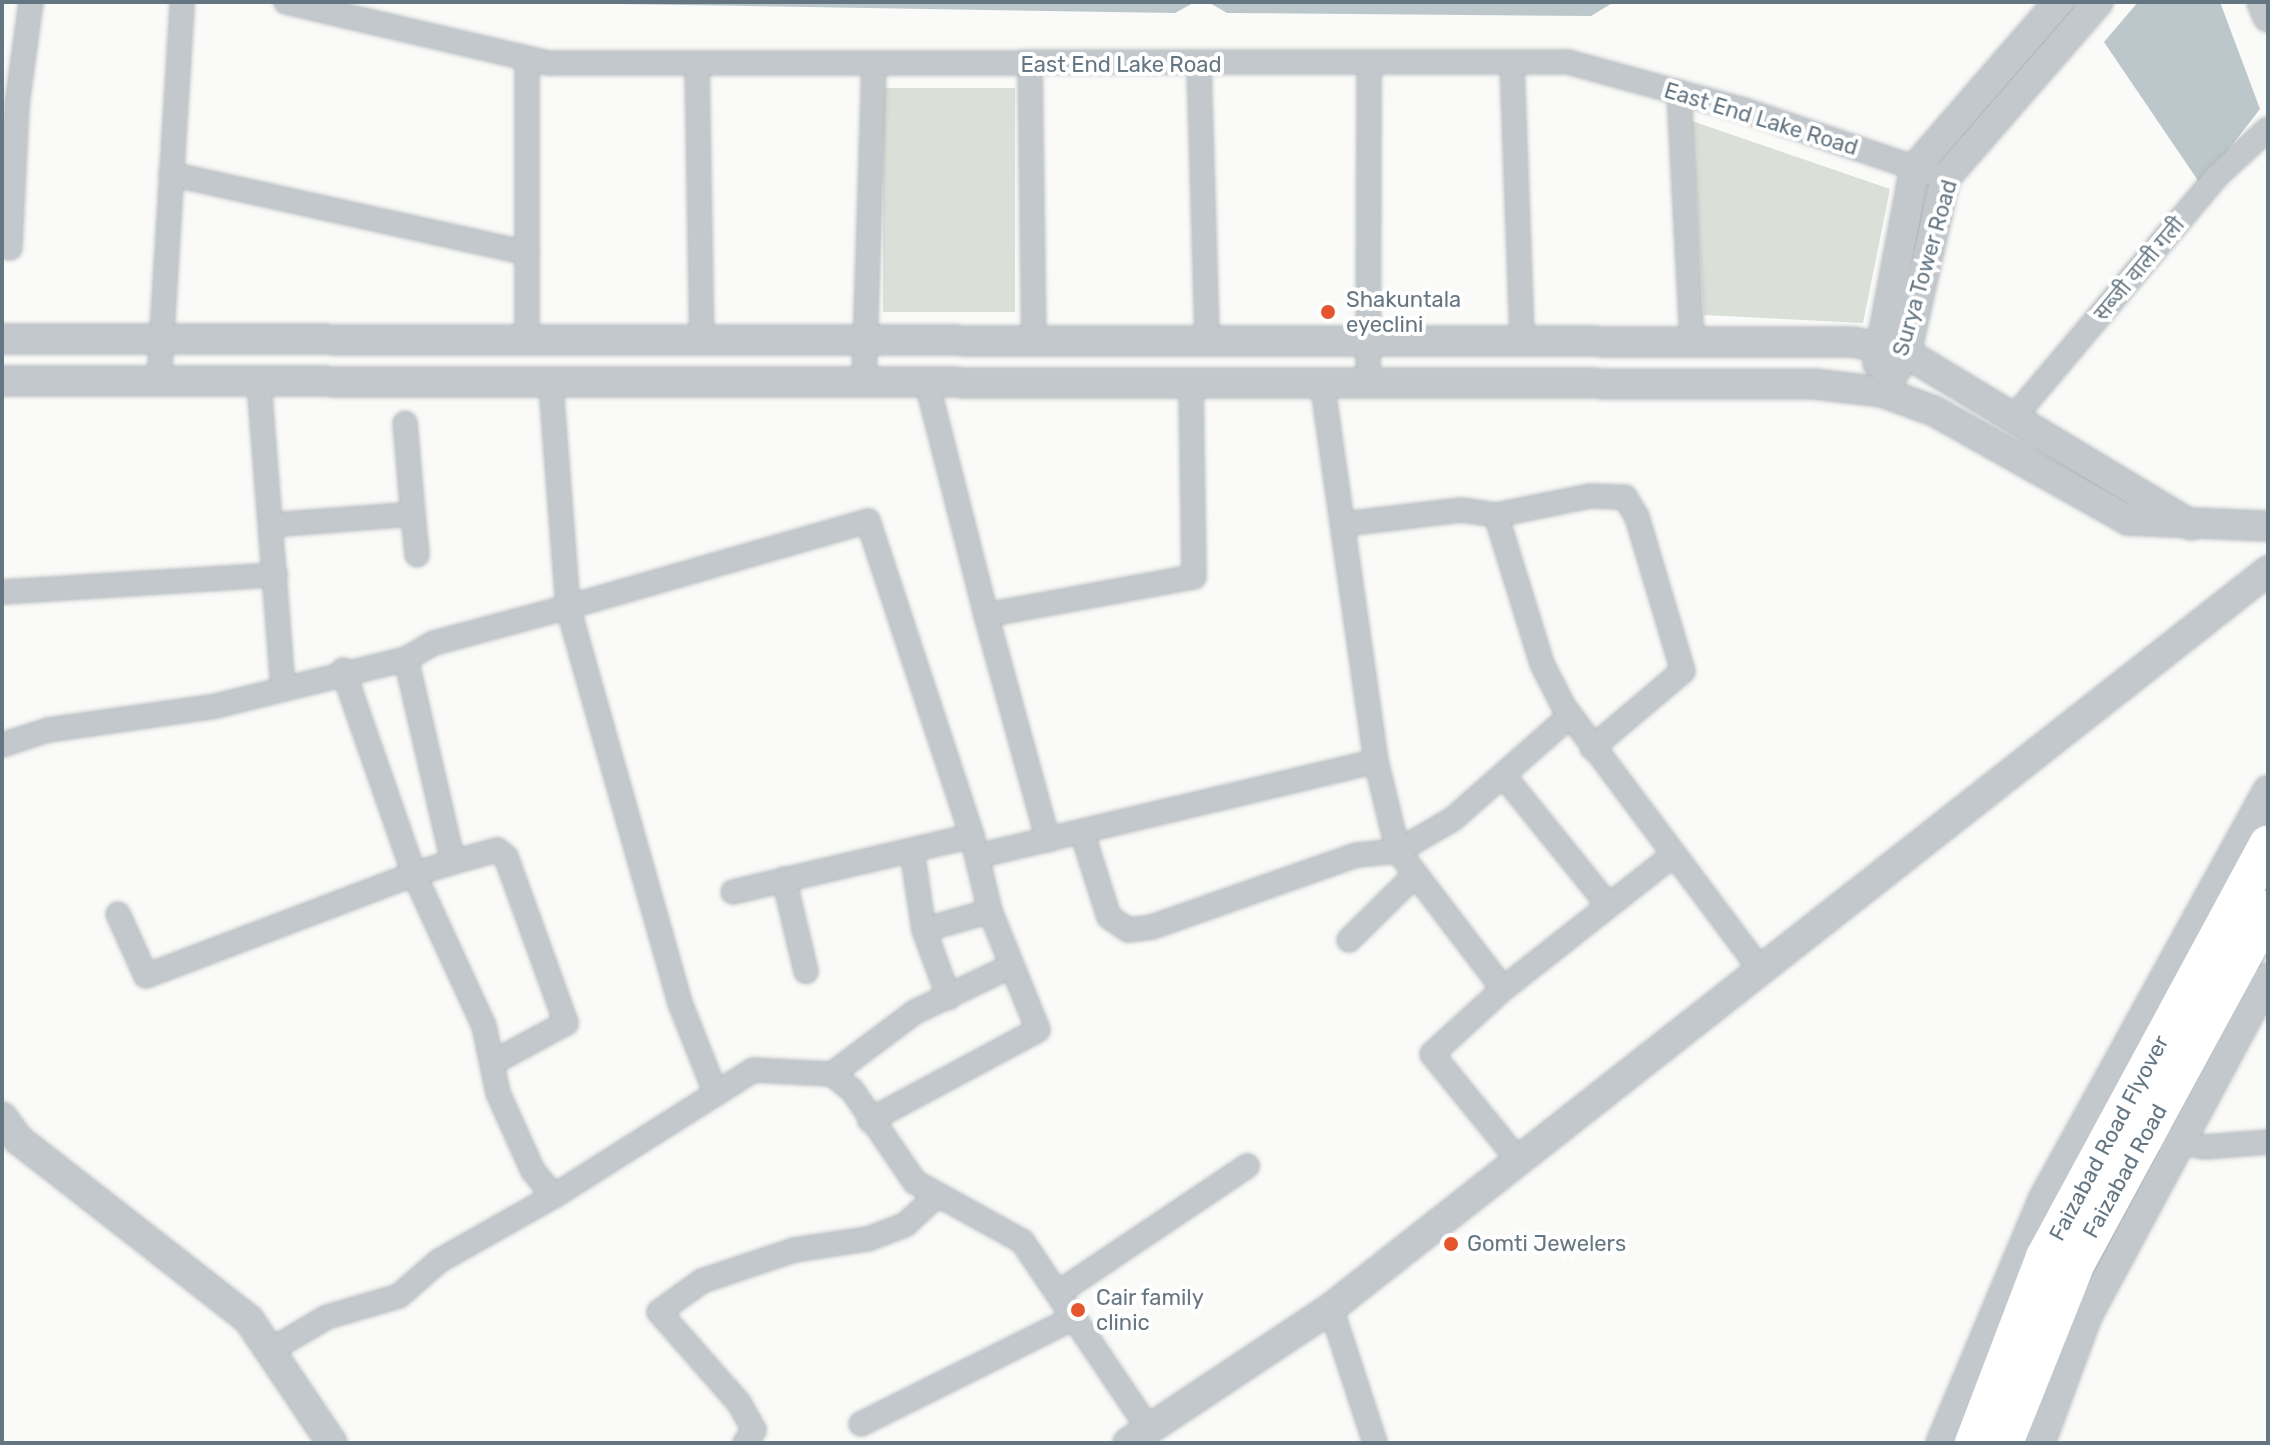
<!DOCTYPE html>
<html>
<head>
<meta charset="utf-8">
<style>
  body { margin:0 }
  #map { position:relative; width:2270px; height:1445px; overflow:hidden; background:#fafaf8; font-family:Rubik,"Noto Sans Devanagari",sans-serif }
  div>[style] { position:absolute }
  .green>* { inset:0; background:#dadfd7; transform-origin:0 0 }
  .water>* { inset:0; background:#bbc7cb }
  .roads { filter:drop-shadow(0 0 2px #b4b9bd) drop-shadow(0 0 2px #b4b9bd) }
  .minor>* { height:22px; margin:-11px; padding:0 11px; transform-origin:11px; border-radius:11px; background:#c3c8cc }
  .tertiary>* { height:28px; margin:-14px; padding:0 14px; transform-origin:14px; border-radius:14px; background:#c3c8cc }
  .trunk>* { height:38px; margin:-19px; padding:0 19px; transform-origin:19px; border-radius:19px; background:#fff }
  .dots>* { width:22px; height:22px; translate:-50% -50%; box-sizing:border-box; border:4px solid #fff; border-radius:50% }
  span { translate:-50% -50%; white-space:nowrap; text-align:center; line-height:1.15; -webkit-text-stroke:8px #fff; paint-order:stroke }
  .street-label { font-size:22px; color:#657683 }
  .poi-label { font-size:22px; color:#657683 }
  .left { translate:0 -50%; text-align:left }
  .frame { position:absolute; inset:0; border:4px solid #657683; pointer-events:none }
</style>
</head>
<body>
<div id="map">
  <div class="green">
    <div style="left:1015px;top:88px;width:224px;height:132px;rotate:90deg"></div>
    <div style="clip-path:polygon(1692px 121px,1890px 189px,1863px 323px,1704px 315px)"></div>
  </div>
  <div class="water">
    <div style="clip-path:polygon(497px 2px,1195px 2px,1175px 13px)"></div>
    <div style="clip-path:polygon(1208px 2px,1614px 2px,1591px 16px,1227px 13px)"></div>
    <div style="clip-path:polygon(2138px 2px,2220px 2px,2260px 109px,2201px 185px,2104px 42px)"></div>
  </div>
  <div class="roads">
    <div class="minor">
      <div style="left:286px;top:2px;width:270px;rotate:13.1deg"></div>
      <div style="left:549px;top:63px;width:1019px;rotate:-0.06deg"></div>
      <div style="left:1568px;top:62px;width:182px;rotate:15.3deg"></div>
      <div style="left:1744px;top:110px;width:212px;rotate:18.7deg"></div>
      <div style="left:1512px;top:63px;width:275px;rotate:87.9deg"></div>
      <div style="left:697px;top:64px;width:276px;rotate:89deg"></div>
      <div style="left:1030px;top:64px;width:275px;rotate:89.2deg"></div>
      <div style="left:1199px;top:65px;width:274px;rotate:88.3deg"></div>
      <div style="left:1679px;top:92px;width:247px;rotate:87deg"></div>
      <div style="left:171px;top:174px;width:365px;rotate:12.5deg"></div>
      <div style="left:10px;top:248px;width:144px;rotate:-87.2deg"></div>
      <div style="left:17px;top:104px;width:103px;rotate:-82.2deg"></div>
      <div style="left:527px;top:341px;width:282px;rotate:-90deg"></div>
      <div style="left:159px;top:382px;width:381px;rotate:-86.5deg"></div>
      <div style="left:1368px;top:382px;width:318px;rotate:-89.8deg"></div>
      <div style="left:259px;top:383px;width:303px;rotate:85.5deg"></div>
      <div style="left:864px;top:383px;width:319px;rotate:-88.2deg"></div>
      <div style="left:927px;top:383px;width:239px;rotate:75.7deg"></div>
      <div style="left:2015px;top:416px;width:314px;rotate:-49.9deg"></div>
      <div style="left:2217px;top:176px;width:69px;rotate:-42.7deg"></div>
      <div style="left:413px;top:514px;width:41px;rotate:84.4deg"></div>
      <div style="left:1496px;top:515px;width:96px;rotate:-11.4deg"></div>
      <div style="left:1590px;top:496px;width:35px;rotate:2deg"></div>
      <div style="left:1625px;top:497px;width:23px;rotate:59deg"></div>
      <div style="left:1637px;top:517px;width:161px;rotate:73.4deg"></div>
      <div style="left:1683px;top:671px;width:119px;rotate:139.8deg"></div>
      <div style="left:1344px;top:524px;width:118px;rotate:-6.8deg"></div>
      <div style="left:1461px;top:510px;width:35px;rotate:8deg"></div>
      <div style="left:1496px;top:515px;width:156px;rotate:72.8deg"></div>
      <div style="left:1542px;top:664px;width:48px;rotate:62.9deg"></div>
      <div style="left:1564px;top:707px;width:329px;rotate:53.2deg"></div>
      <div style="left:271px;top:525px;width:142px;rotate:-4.4deg"></div>
      <div style="left:413px;top:514px;width:91px;rotate:-95deg"></div>
      <div style="left:2px;top:592px;width:274px;rotate:-3.6deg"></div>
      <div style="left:2px;top:745px;width:48px;rotate:-18.1deg"></div>
      <div style="left:48px;top:730px;width:170px;rotate:-8.1deg"></div>
      <div style="left:216px;top:706px;width:196px;rotate:-13.9deg"></div>
      <div style="left:1376px;top:761px;width:93px;rotate:76.3deg"></div>
      <div style="left:1398px;top:851px;width:173px;rotate:52.7deg"></div>
      <div style="left:1503px;top:989px;width:96px;rotate:137.5deg"></div>
      <div style="left:1432px;top:1054px;width:138px;rotate:50.9deg"></div>
      <div style="left:1504px;top:776px;width:166px;rotate:51.1deg"></div>
      <div style="left:1082px;top:832px;width:89px;rotate:72.4deg"></div>
      <div style="left:1109px;top:917px;width:23px;rotate:34deg"></div>
      <div style="left:1128px;top:930px;width:24px;rotate:-7deg"></div>
      <div style="left:1152px;top:927px;width:217px;rotate:-19.4deg"></div>
      <div style="left:1357px;top:855px;width:41px;rotate:-5.6deg"></div>
      <div style="left:1398px;top:851px;width:64px;rotate:-30.2deg"></div>
      <div style="left:1453px;top:819px;width:156px;rotate:-41.4deg"></div>
      <div style="left:1048px;top:840px;width:233px;rotate:-105.4deg"></div>
      <div style="left:986px;top:615px;width:211px;rotate:-10.4deg"></div>
      <div style="left:1194px;top:577px;width:195px;rotate:-90.9deg"></div>
      <div style="left:912px;top:851px;width:80px;rotate:81.4deg"></div>
      <div style="left:924px;top:930px;width:72px;rotate:69.8deg"></div>
      <div style="left:978px;top:856px;width:409px;rotate:-13.4deg"></div>
      <div style="left:1376px;top:761px;width:383px;rotate:-98.1deg"></div>
      <div style="left:453px;top:862px;width:46px;rotate:-15.3deg"></div>
      <div style="left:497px;top:850px;width:11px;rotate:38deg"></div>
      <div style="left:506px;top:857px;width:177px;rotate:70.1deg"></div>
      <div style="left:566px;top:1023px;width:84px;rotate:151.6deg"></div>
      <div style="left:784px;top:879px;width:95px;rotate:76.6deg"></div>
      <div style="left:733px;top:892px;width:245px;rotate:-13.2deg"></div>
      <div style="left:972px;top:836px;width:77px;rotate:76.5deg"></div>
      <div style="left:990px;top:911px;width:128px;rotate:68deg"></div>
      <div style="left:1038px;top:1030px;width:191px;rotate:151.8deg"></div>
      <div style="left:118px;top:914px;width:68px;rotate:65.7deg"></div>
      <div style="left:146px;top:976px;width:287px;rotate:-20.8deg"></div>
      <div style="left:414px;top:874px;width:216px;rotate:-109.2deg"></div>
      <div style="left:924px;top:930px;width:69px;rotate:-16.1deg"></div>
      <div style="left:1349px;top:940px;width:91px;rotate:-44.6deg"></div>
      <div style="left:1503px;top:989px;width:216px;rotate:-38.2deg"></div>
      <div style="left:832px;top:1074px;width:104px;rotate:-36.8deg"></div>
      <div style="left:915px;top:1012px;width:104px;rotate:-25.6deg"></div>
      <div style="left:716px;top:1094px;width:98px;rotate:-111.6deg"></div>
      <div style="left:680px;top:1003px;width:412px;rotate:-105.8deg"></div>
      <div style="left:568px;top:607px;width:312px;rotate:-16deg"></div>
      <div style="left:868px;top:521px;width:332px;rotate:71.7deg"></div>
      <div style="left:2144px;top:1136px;width:62px;rotate:10.2deg"></div>
      <div style="left:2205px;top:1147px;width:63px;rotate:-4.5deg"></div>
      <div style="left:554px;top:1196px;width:236px;rotate:-32.3deg"></div>
      <div style="left:753px;top:1070px;width:79px;rotate:2.9deg"></div>
      <div style="left:832px;top:1074px;width:26px;rotate:39deg"></div>
      <div style="left:852px;top:1090px;width:112px;rotate:55.6deg"></div>
      <div style="left:915px;top:1182px;width:122px;rotate:28.9deg"></div>
      <div style="left:1022px;top:1241px;width:227px;rotate:56deg"></div>
      <div style="left:1058px;top:1293px;width:228px;rotate:-33.9deg"></div>
      <div style="left:1331px;top:1308px;width:142px;rotate:71.9deg"></div>
      <div style="left:271px;top:1350px;width:65px;rotate:-30.5deg"></div>
      <div style="left:327px;top:1317px;width:75px;rotate:-16.3deg"></div>
      <div style="left:399px;top:1296px;width:53px;rotate:-41.2deg"></div>
      <div style="left:439px;top:1261px;width:132px;rotate:-29.5deg"></div>
      <div style="left:554px;top:1196px;width:33px;rotate:-130deg"></div>
      <div style="left:533px;top:1171px;width:85px;rotate:-114.2deg"></div>
      <div style="left:498px;top:1093px;width:68px;rotate:-101.8deg"></div>
      <div style="left:484px;top:1026px;width:167px;rotate:-114.7deg"></div>
      <div style="left:414px;top:874px;width:41px;rotate:-17.1deg"></div>
      <div style="left:453px;top:862px;width:208px;rotate:-103deg"></div>
      <div style="left:406px;top:659px;width:32px;rotate:-30deg"></div>
      <div style="left:434px;top:643px;width:139px;rotate:-15deg"></div>
      <div style="left:568px;top:607px;width:224px;rotate:-94.4deg"></div>
      <div style="left:861px;top:1424px;width:238px;rotate:-26.5deg"></div>
      <div style="left:745px;top:1443px;width:16px;rotate:-55deg"></div>
      <div style="left:754px;top:1430px;width:31px;rotate:-119deg"></div>
      <div style="left:739px;top:1403px;width:121px;rotate:-131.3deg"></div>
      <div style="left:659px;top:1312px;width:53px;rotate:-35.8deg"></div>
      <div style="left:702px;top:1281px;width:97px;rotate:-18.6deg"></div>
      <div style="left:794px;top:1250px;width:75px;rotate:-8.5deg"></div>
      <div style="left:868px;top:1239px;width:40px;rotate:-21deg"></div>
      <div style="left:905px;top:1225px;width:40px;rotate:-43deg"></div>
    </div>
    <div class="tertiary">
      <div style="left:2262px;top:2px;width:16px;rotate:68deg"></div>
      <div style="left:2px;top:339px;width:1851px;rotate:0.09deg"></div>
      <div style="left:1853px;top:342px;width:54px;rotate:11.7deg"></div>
      <div style="left:1906px;top:353px;width:333px;rotate:31.1deg"></div>
      <div style="left:1878px;top:363px;width:198px;rotate:-79.3deg"></div>
      <div style="left:1915px;top:168px;width:220px;rotate:-49.1deg"></div>
      <div style="left:2px;top:381px;width:1812px;rotate:0.09deg"></div>
      <div style="left:1814px;top:384px;width:68px;rotate:6.7deg"></div>
      <div style="left:1882px;top:392px;width:55px;rotate:20.1deg"></div>
      <div style="left:1934px;top:411px;width:223px;rotate:29.3deg"></div>
      <div style="left:2128px;top:520px;width:140px;rotate:2.5deg"></div>
      <div style="left:1882px;top:392px;width:46px;rotate:-58.4deg"></div>
      <div style="left:1906px;top:353px;width:179px;rotate:-77.4deg"></div>
      <div style="left:1945px;top:178px;width:233px;rotate:-49deg"></div>
      <div style="left:2px;top:1117px;width:29px;rotate:54deg"></div>
      <div style="left:19px;top:1140px;width:292px;rotate:38deg"></div>
      <div style="left:249px;top:1320px;width:148px;rotate:56deg"></div>
      <div style="left:1128px;top:1443px;width:244px;rotate:-33.6deg"></div>
      <div style="left:1331px;top:1308px;width:1192px;rotate:-38.19deg"></div>
      <div style="left:1941px;top:1443px;width:266px;rotate:-67.2deg"></div>
      <div style="left:2044px;top:1198px;width:465px;rotate:-61.2deg"></div>
      <div style="left:2040px;top:1443px;width:135px;rotate:-69.7deg"></div>
      <div style="left:2087px;top:1316px;width:383px;rotate:-61.8deg"></div>
    </div>
    <div class="trunk">
      <div style="left:1974px;top:1443px;width:199px;rotate:-69.1deg"></div>
      <div style="left:2045px;top:1257px;width:469px;rotate:-61.6deg"></div>
      <div style="left:2004px;top:1443px;width:194px;rotate:-68.2deg"></div>
      <div style="left:2076px;top:1263px;width:402px;rotate:-61.5deg"></div>
    </div>
  </div>
  <div class="dots">
    <div style="left:1328px;top:312px;background:#e4572e"></div>
    <div style="left:1451px;top:1244px;background:#e4572e"></div>
    <div style="left:1078px;top:1310px;background:#e4572e"></div>
  </div>
  <div class="street-label">
    <span style="left:1121px;top:65px">East End Lake Road</span>
    <span style="left:1761px;top:119px;rotate:17deg">East End Lake Road</span>
    <span style="left:1925px;top:268px;rotate:-74deg">Surya Tower Road</span>
    <span style="left:2139px;top:269px;rotate:-50deg">सब्जी वाली गली</span>
    <span style="left:2109px;top:1138px;rotate:-62deg">Faizabad Road Flyover</span>
    <span style="left:2125px;top:1171px;rotate:-61deg">Faizabad Road</span>
  </div>
  <div class="poi-label">
    <span class="left" style="left:1346px;top:312px">Shakuntala<br>eyeclini</span>
    <span class="left" style="left:1467px;top:1244px">Gomti Jewelers</span>
    <span class="left" style="left:1096px;top:1310px">Cair family<br>clinic</span>
  </div>
  <div class="frame"></div>
</div>
</body>
</html>
